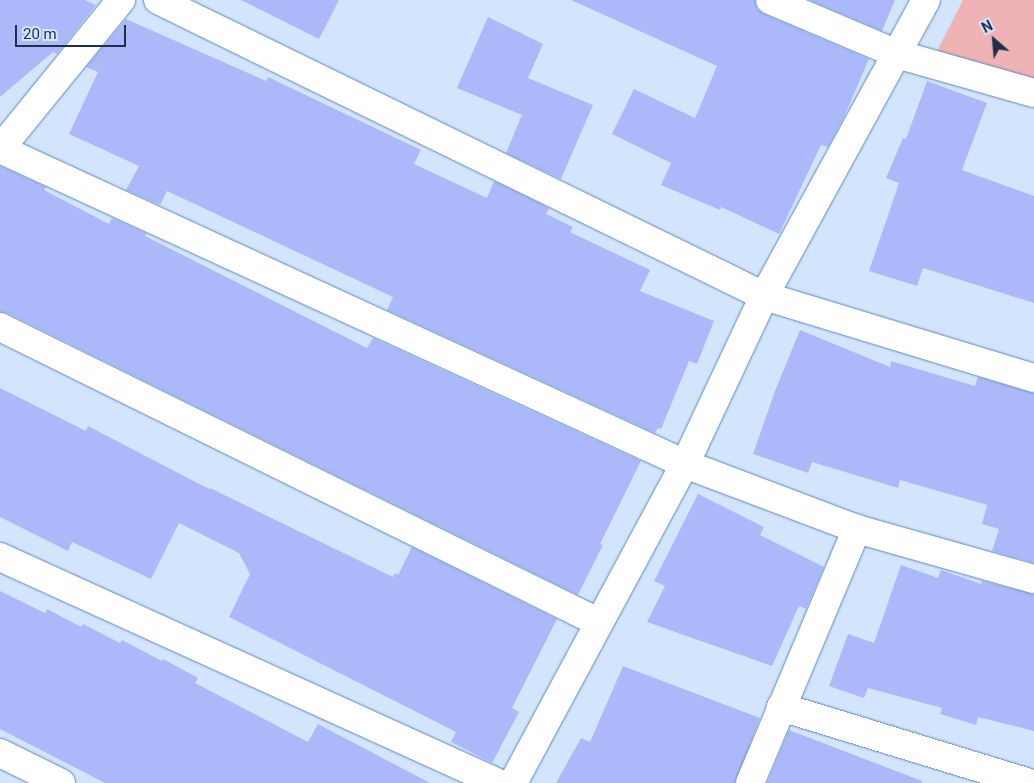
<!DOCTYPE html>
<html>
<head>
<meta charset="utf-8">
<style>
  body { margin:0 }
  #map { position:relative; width:1034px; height:783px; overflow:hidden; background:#d3e5fd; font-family:Roboto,sans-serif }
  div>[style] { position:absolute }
  .green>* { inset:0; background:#efb2b5 }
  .building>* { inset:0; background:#abb9fb }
  .roads { filter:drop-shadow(0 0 1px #5e88be) drop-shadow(0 0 1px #5e88be) }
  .minor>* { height:28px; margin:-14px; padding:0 14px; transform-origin:14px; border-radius:14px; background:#fff }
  span { translate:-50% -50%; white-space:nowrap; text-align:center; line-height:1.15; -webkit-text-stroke:4px #d3e5fd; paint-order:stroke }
  .north { position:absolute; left:969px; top:15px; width:50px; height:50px; -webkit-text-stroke:4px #d3e5fd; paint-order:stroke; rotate:333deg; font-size:14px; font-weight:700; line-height:20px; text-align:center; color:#1e3047 }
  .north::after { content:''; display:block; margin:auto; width:18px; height:22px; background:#1e3047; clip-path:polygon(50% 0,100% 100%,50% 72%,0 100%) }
  .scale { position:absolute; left:15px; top:25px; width:111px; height:22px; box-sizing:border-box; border:2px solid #1e3047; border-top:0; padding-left:6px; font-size:15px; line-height:18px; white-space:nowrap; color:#1e3047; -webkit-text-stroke:4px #d3e5fd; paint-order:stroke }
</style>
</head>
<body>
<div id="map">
  <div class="green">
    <div style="clip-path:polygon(963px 0,1034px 0,1034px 80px,935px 55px)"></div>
  </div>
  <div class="building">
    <div style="clip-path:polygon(0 0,85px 0,96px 5px,57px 54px,53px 52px,0 97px)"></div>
    <div style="clip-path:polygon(241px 0,339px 0,319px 39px)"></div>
    <div style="clip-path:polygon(571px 0,755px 0,757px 9px,764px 14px,869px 59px,844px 117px,828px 147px,821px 145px,779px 234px,721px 207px,720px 210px,661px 185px,671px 163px,612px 134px,634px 89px,695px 118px,717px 66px)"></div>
    <div style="clip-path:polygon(810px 0,895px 0,882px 31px)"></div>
    <div style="clip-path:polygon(488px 17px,543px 44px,528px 78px,593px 105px,561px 179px,506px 153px,522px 115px,457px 88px)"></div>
    <div style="clip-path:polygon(126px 19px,266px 81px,268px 77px,421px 150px,414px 164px,487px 198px,494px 181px,549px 208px,546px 214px,573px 227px,570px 232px,650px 270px,640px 291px,714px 321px,697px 364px,689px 361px,661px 429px,658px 428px,655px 433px,387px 310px,393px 297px,167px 191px,160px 205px,126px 190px,139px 166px,69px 134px,98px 72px,86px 67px)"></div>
    <div style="clip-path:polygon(927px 81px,987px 103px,962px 170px,1034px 196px,1034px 303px,923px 268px,917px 286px,869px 271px,899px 183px,886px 178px,903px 138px,906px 139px)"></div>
    <div style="clip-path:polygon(0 166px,46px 187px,44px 190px,109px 224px,112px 218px,146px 233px,145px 236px,367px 348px,373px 338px,641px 461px,600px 544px,603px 545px,578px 595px,7px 313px,0 312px)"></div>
    <div style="clip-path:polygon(800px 330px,890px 367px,891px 361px,975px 386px,978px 377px,1034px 393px,1034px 563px,992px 551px,999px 529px,982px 524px,987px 505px,900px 480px,898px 488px,812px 462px,808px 473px,753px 454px,775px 391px)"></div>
    <div style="clip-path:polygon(0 388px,86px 431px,88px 426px,209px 489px,210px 488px,393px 577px,395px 573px,398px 575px,412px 547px,557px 619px,512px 708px,519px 712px,492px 763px,451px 742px,456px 732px,229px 617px,250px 574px,239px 553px,179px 523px,151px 579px,72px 542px,68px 551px,0 517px)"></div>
    <div style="clip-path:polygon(698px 494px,764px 527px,760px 535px,824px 567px,806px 609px,799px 606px,772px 666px,647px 622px,665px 586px,654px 581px)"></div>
    <div style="clip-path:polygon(901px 565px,938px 578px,941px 570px,981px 584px,982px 581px,1034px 594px,1034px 731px,978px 717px,976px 725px,940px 714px,942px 708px,868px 688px,864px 698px,829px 686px,848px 634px,874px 643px)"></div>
    <div style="clip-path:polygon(0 591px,45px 613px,47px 609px,81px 627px,83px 624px,120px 643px,122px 640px,162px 661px,163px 659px,198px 678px,195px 683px,308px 742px,318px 724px,430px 783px,105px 783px,0 729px)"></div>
    <div style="clip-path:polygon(623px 666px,760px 718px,735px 783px,556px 783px,581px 738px,590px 742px)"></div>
    <div style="clip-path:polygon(789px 730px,922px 781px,922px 783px,767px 783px)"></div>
  </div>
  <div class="roads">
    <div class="minor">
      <div style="left:158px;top:0;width:674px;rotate:26.03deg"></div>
      <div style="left:764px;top:296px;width:282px;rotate:16.9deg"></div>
      <div style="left:770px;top:0;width:138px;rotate:23deg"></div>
      <div style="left:897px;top:54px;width:142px;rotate:15.9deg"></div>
      <div style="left:0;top:149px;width:754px;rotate:24.7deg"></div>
      <div style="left:685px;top:464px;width:184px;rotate:20.7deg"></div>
      <div style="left:857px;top:529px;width:184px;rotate:15.8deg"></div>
      <div style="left:0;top:149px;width:192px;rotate:-50.9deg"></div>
      <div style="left:0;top:327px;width:667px;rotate:26.26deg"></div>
      <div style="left:0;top:557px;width:547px;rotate:24.41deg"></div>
      <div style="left:781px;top:707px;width:260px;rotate:17deg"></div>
      <div style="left:0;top:753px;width:68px;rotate:26.2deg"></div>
      <div style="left:513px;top:783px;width:362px;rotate:-61.7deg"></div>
      <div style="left:685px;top:464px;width:186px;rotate:-64.8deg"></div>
      <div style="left:764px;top:296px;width:337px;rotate:-61.3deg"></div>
      <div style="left:750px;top:783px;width:276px;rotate:-67.2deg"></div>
    </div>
  </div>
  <div class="north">N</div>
  <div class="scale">20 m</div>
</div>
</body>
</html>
